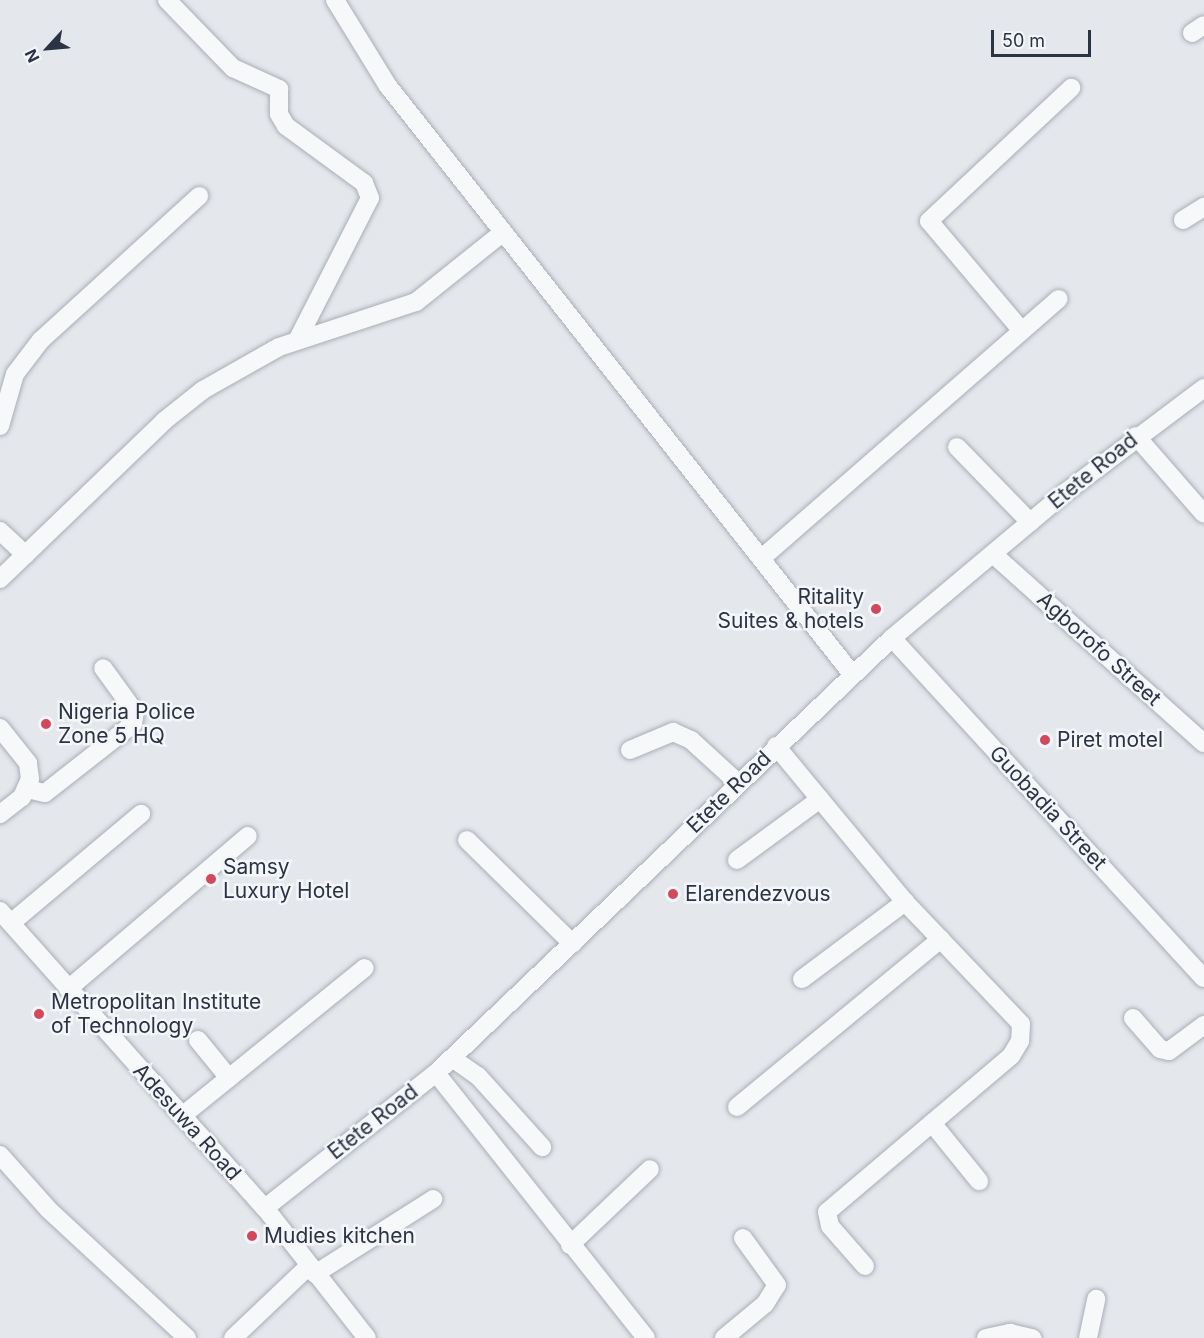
<!DOCTYPE html>
<html>
<head>
<meta charset="utf-8">
<style>
  body { margin:0 }
  #map { position:relative; width:1204px; height:1338px; overflow:hidden; background:#e4e7ec; font-family:Inter,sans-serif }
  div>[style] { position:absolute }
  .roads { filter:drop-shadow(0 0 2px #a9aeb7) drop-shadow(0 0 2px #a9aeb7) }
  .minor>* { height:18px; margin:-9px; padding:0 9px; transform-origin:9px; border-radius:9px; background:#f7f8fa }
  .dots>* { width:16px; height:16px; translate:-50% -50%; box-sizing:border-box; border:3px solid #f4f6f9; border-radius:50% }
  span { translate:-50% -50%; white-space:nowrap; text-align:center; line-height:1.15; -webkit-text-stroke:5px #f4f6f9; paint-order:stroke }
  .street-label { font-size:21px; color:#2b3445 }
  .poi-label { font-size:21px; color:#2b3445 }
  .right { translate:-100% -50%; text-align:right }
  .left { translate:0 -50%; text-align:left }
  .north { position:absolute; left:18px; top:18px; width:60px; height:60px; -webkit-text-stroke:4px #f4f6f9; paint-order:stroke; rotate:244deg; font-size:16px; font-weight:700; line-height:24px; text-align:center; color:#2b3445 }
  .north::after { content:''; display:block; margin:auto; width:21px; height:27px; background:#2b3445; clip-path:polygon(50% 0,100% 100%,50% 72%,0 100%) }
  .scale { position:absolute; left:991px; top:30px; width:100px; height:27px; box-sizing:border-box; border:3px solid #2b3445; border-top:0; padding-left:8px; font-size:18px; line-height:21px; white-space:nowrap; color:#2b3445; -webkit-text-stroke:4px #f4f6f9; paint-order:stroke }
</style>
</head>
<body>
<div id="map">
  <div class="roads">
    <div class="minor">
      <div style="left:167px;top:0;width:95px;rotate:45.9deg"></div>
      <div style="left:233px;top:68px;width:51px;rotate:24.5deg"></div>
      <div style="left:279px;top:89px;width:25px;rotate:90deg"></div>
      <div style="left:279px;top:114px;width:14px;rotate:60deg"></div>
      <div style="left:286px;top:126px;width:97px;rotate:36.2deg"></div>
      <div style="left:364px;top:183px;width:16px;rotate:68deg"></div>
      <div style="left:370px;top:198px;width:158px;rotate:117.1deg"></div>
      <div style="left:335px;top:0;width:101px;rotate:58.4deg"></div>
      <div style="left:388px;top:86px;width:749px;rotate:51.72deg"></div>
      <div style="left:1192px;top:33px;width:14px;rotate:-34deg"></div>
      <div style="left:1183px;top:220px;width:25px;rotate:-32deg"></div>
      <div style="left:1022px;top:331px;width:144px;rotate:-130.2deg"></div>
      <div style="left:929px;top:221px;width:195px;rotate:-43.1deg"></div>
      <div style="left:0;top:426px;width:54px;rotate:-73.9deg"></div>
      <div style="left:15px;top:374px;width:43px;rotate:-52.6deg"></div>
      <div style="left:41px;top:340px;width:214px;rotate:-42.3deg"></div>
      <div style="left:1136px;top:436px;width:103px;rotate:48.9deg"></div>
      <div style="left:957px;top:447px;width:105px;rotate:45.8deg"></div>
      <div style="left:0;top:531px;width:35px;rotate:43deg"></div>
      <div style="left:993px;top:554px;width:283px;rotate:41.9deg"></div>
      <div style="left:764px;top:556px;width:391px;rotate:-41.1deg"></div>
      <div style="left:0;top:579px;width:228px;rotate:-43.9deg"></div>
      <div style="left:164px;top:421px;width:50px;rotate:-38.5deg"></div>
      <div style="left:203px;top:390px;width:87px;rotate:-29.5deg"></div>
      <div style="left:279px;top:347px;width:144px;rotate:-18.2deg"></div>
      <div style="left:416px;top:302px;width:109px;rotate:-38.7deg"></div>
      <div style="left:892px;top:638px;width:461px;rotate:47.5deg"></div>
      <div style="left:0;top:728px;width:45px;rotate:51.3deg"></div>
      <div style="left:28px;top:763px;width:16px;rotate:83deg"></div>
      <div style="left:30px;top:779px;width:20px;rotate:114deg"></div>
      <div style="left:22px;top:797px;width:28px;rotate:142deg"></div>
      <div style="left:776px;top:746px;width:202px;rotate:50.4deg"></div>
      <div style="left:905px;top:902px;width:168px;rotate:46.4deg"></div>
      <div style="left:1021px;top:1024px;width:17px;rotate:93deg"></div>
      <div style="left:1020px;top:1041px;width:17px;rotate:121deg"></div>
      <div style="left:1011px;top:1056px;width:241px;rotate:139.7deg"></div>
      <div style="left:827px;top:1212px;width:14px;rotate:78deg"></div>
      <div style="left:830px;top:1226px;width:53px;rotate:48.8deg"></div>
      <div style="left:630px;top:750px;width:47px;rotate:-22.7deg"></div>
      <div style="left:673px;top:732px;width:20px;rotate:24deg"></div>
      <div style="left:691px;top:740px;width:64px;rotate:42.5deg"></div>
      <div style="left:27px;top:789px;width:18px;rotate:13deg"></div>
      <div style="left:45px;top:793px;width:112px;rotate:-38.1deg"></div>
      <div style="left:133px;top:724px;width:12px;rotate:-81deg"></div>
      <div style="left:135px;top:712px;width:54px;rotate:-126deg"></div>
      <div style="left:467px;top:840px;width:148px;rotate:44.5deg"></div>
      <div style="left:737px;top:860px;width:103px;rotate:-36.3deg"></div>
      <div style="left:0;top:911px;width:398px;rotate:48.3deg"></div>
      <div style="left:265px;top:1208px;width:165px;rotate:51.9deg"></div>
      <div style="left:11px;top:923px;width:170px;rotate:-40deg"></div>
      <div style="left:802px;top:979px;width:129px;rotate:-36.8deg"></div>
      <div style="left:68px;top:989px;width:236px;rotate:-40.4deg"></div>
      <div style="left:1133px;top:1018px;width:41px;rotate:48.9deg"></div>
      <div style="left:1160px;top:1049px;width:9px;rotate:13deg"></div>
      <div style="left:1169px;top:1051px;width:44px;rotate:-36.6deg"></div>
      <div style="left:198px;top:1040px;width:49px;rotate:50.8deg"></div>
      <div style="left:452px;top:1058px;width:32px;rotate:35deg"></div>
      <div style="left:478px;top:1076px;width:96px;rotate:48deg"></div>
      <div style="left:436px;top:1073px;width:338px;rotate:51.6deg"></div>
      <div style="left:737px;top:1107px;width:264px;rotate:-39.5deg"></div>
      <div style="left:182px;top:1116px;width:235px;rotate:-39deg"></div>
      <div style="left:932px;top:1123px;width:75px;rotate:51deg"></div>
      <div style="left:0;top:1155px;width:74px;rotate:48.3deg"></div>
      <div style="left:49px;top:1210px;width:188px;rotate:42.8deg"></div>
      <div style="left:265px;top:1208px;width:218px;rotate:-38.3deg"></div>
      <div style="left:436px;top:1073px;width:630px;rotate:-43.65deg"></div>
      <div style="left:892px;top:638px;width:227px;rotate:-40deg"></div>
      <div style="left:1066px;top:492px;width:173px;rotate:-37deg"></div>
      <div style="left:570px;top:1245px;width:110px;rotate:-43.5deg"></div>
      <div style="left:315px;top:1274px;width:140px;rotate:-32.4deg"></div>
      <div style="left:233px;top:1338px;width:105px;rotate:-43.5deg"></div>
      <div style="left:724px;top:1338px;width:53px;rotate:-39.7deg"></div>
      <div style="left:765px;top:1304px;width:22px;rotate:-58deg"></div>
      <div style="left:777px;top:1285px;width:58px;rotate:-125.9deg"></div>
      <div style="left:986px;top:1338px;width:25px;rotate:-12deg"></div>
      <div style="left:1010px;top:1333px;width:23px;rotate:13deg"></div>
      <div style="left:1088px;top:1338px;width:40px;rotate:-78deg"></div>
    </div>
  </div>
  <div class="dots">
    <div style="left:876px;top:609px;background:#d1495b"></div>
    <div style="left:46px;top:724px;background:#d1495b"></div>
    <div style="left:1045px;top:740px;background:#d1495b"></div>
    <div style="left:211px;top:879px;background:#d1495b"></div>
    <div style="left:673px;top:894px;background:#d1495b"></div>
    <div style="left:39px;top:1014px;background:#d1495b"></div>
    <div style="left:252px;top:1236px;background:#d1495b"></div>
  </div>
  <div class="street-label">
    <span style="left:1093px;top:471px;rotate:-39deg">Etete Road</span>
    <span style="left:1099px;top:649px;rotate:42deg">Agborofo Street</span>
    <span style="left:729px;top:792px;rotate:-44deg">Etete Road</span>
    <span style="left:1048px;top:808px;rotate:47deg">Guobadia Street</span>
    <span style="left:187px;top:1122px;rotate:48deg">Adesuwa Road</span>
    <span style="left:373px;top:1122px;rotate:-38deg">Etete Road</span>
  </div>
  <div class="poi-label">
    <span class="right" style="left:864px;top:609px">Ritality<br>Suites &amp; hotels</span>
    <span class="left" style="left:58px;top:724px">Nigeria Police<br>Zone 5 HQ</span>
    <span class="left" style="left:1057px;top:740px">Piret motel</span>
    <span class="left" style="left:223px;top:879px">Samsy<br>Luxury Hotel</span>
    <span class="left" style="left:685px;top:894px">Elarendezvous</span>
    <span class="left" style="left:51px;top:1014px">Metropolitan Institute<br>of Technology</span>
    <span class="left" style="left:264px;top:1236px">Mudies kitchen</span>
  </div>
  <div class="north">N</div>
  <div class="scale">50 m</div>
</div>
</body>
</html>
